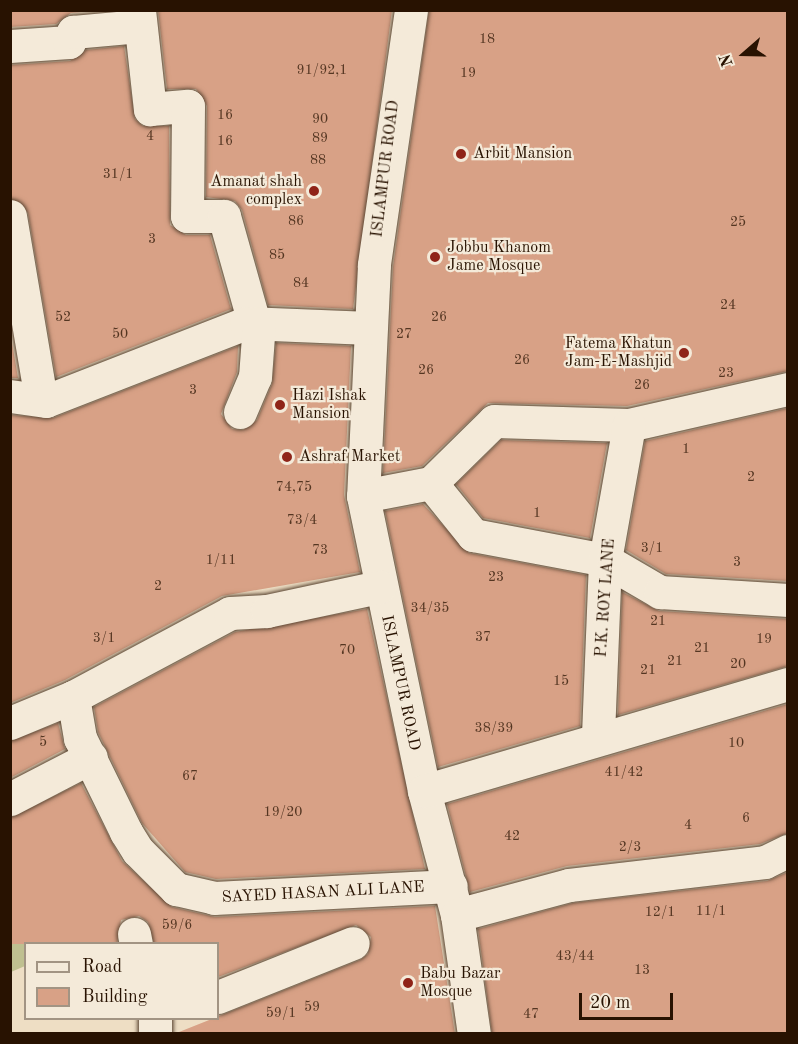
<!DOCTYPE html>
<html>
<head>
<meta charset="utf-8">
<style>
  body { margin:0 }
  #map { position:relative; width:798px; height:1044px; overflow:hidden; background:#eedec4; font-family:"Old Standard TT",serif }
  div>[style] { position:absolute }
  .green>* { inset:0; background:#bfc090 }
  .building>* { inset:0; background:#d8a186 }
  .roads { filter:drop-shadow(0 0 2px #5a4532) drop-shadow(0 0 2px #5a4532) }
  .street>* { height:33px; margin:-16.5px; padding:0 16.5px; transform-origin:16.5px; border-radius:16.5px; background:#f4ead9 }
  .dots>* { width:16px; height:16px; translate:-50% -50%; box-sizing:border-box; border:3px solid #f4ead9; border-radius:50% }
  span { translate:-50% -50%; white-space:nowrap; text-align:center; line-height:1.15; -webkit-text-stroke:4.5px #f4ead9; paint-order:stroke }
  .number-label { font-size:14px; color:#543622 }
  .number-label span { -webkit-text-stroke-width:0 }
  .poi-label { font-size:16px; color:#281201 }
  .left { translate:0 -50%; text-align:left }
  .right { translate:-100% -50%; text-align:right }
  .street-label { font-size:16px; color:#281201 }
  .frame { position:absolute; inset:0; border:12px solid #281201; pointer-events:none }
  .legend { position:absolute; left:24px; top:942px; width:195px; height:78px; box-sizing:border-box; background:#f4ead9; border:2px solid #a29483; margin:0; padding:8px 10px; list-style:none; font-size:18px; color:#281201 }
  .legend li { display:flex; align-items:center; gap:12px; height:30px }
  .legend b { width:30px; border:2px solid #a29483 }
  .north { position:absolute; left:714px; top:24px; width:60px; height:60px; -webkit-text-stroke:4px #f4ead9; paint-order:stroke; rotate:250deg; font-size:16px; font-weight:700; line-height:24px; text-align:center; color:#281201 }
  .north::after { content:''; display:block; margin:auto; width:21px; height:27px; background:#281201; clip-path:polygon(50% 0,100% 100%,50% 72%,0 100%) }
  .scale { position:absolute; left:579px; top:993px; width:94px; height:27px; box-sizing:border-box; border:3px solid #281201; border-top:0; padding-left:8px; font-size:18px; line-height:21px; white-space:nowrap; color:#281201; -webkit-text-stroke:4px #f4ead9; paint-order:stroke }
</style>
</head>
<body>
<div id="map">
  <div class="green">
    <div style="clip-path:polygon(11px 937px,26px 944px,25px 966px,11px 972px)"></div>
  </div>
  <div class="building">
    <div style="clip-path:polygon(10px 10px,103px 10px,71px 13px,56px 24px,10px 27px)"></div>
    <div style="clip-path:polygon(158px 10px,392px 10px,353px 309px,268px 305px,242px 210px,235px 201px,206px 197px,207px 106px,196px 89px,167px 89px)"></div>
    <div style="clip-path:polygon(429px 10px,788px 10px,788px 371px,627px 406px,488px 403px,422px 466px,383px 473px,393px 267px)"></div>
    <div style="clip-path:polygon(124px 46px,135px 119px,143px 126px,169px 126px,170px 225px,186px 235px,210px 235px,231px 309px,56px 377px,28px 213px,10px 198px,10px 65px,70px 61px,86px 50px)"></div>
    <div style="clip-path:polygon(10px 331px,18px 378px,10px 378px)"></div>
    <div style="clip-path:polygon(276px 343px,351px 346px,344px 495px,360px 572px,222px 596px,65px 680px,10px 703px,10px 415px,53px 418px,238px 346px,237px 372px,221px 414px,232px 429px,243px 430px,257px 420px,272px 384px)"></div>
    <div style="clip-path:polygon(788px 408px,788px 581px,666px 574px,626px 550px,645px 441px)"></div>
    <div style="clip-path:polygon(501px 440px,607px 443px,590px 538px,483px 518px,456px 484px)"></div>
    <div style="clip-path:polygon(423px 504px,469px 553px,586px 575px,580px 726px,438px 767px,385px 511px)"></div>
    <div style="clip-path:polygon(622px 592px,659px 611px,788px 619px,788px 666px,618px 715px)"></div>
    <div style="clip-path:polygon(367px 609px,425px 869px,216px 879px,185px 872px,142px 823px,98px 732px,94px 707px,235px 632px)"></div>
    <div style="clip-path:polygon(788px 704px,788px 833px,760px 844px,567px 866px,470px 892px,447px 804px)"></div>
    <div style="clip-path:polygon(58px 723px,65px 749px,10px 778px,10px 741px)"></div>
    <div style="clip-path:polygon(81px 783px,122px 861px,172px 907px,215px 917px,435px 906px,455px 1034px,174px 1034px,360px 960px,368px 954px,371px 937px,356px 925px,218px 977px,218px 944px,154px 944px,148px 922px,139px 916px,121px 920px,117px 944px,10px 944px,10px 818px)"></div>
    <div style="clip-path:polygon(788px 872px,788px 1034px,492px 1034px,478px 929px,573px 903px,767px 881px)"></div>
  </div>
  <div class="roads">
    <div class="street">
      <div style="left:139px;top:10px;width:100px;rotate:83.7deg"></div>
      <div style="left:150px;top:109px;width:38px;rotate:-5deg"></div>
      <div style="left:188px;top:106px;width:110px;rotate:90.5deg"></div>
      <div style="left:187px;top:216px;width:37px"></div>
      <div style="left:224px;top:216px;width:111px;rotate:74.3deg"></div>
      <div style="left:411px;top:10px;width:258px;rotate:98.3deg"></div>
      <div style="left:374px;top:265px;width:231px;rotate:92.7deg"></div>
      <div style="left:363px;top:496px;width:301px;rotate:78.3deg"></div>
      <div style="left:424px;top:791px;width:128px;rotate:75.1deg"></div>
      <div style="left:457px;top:915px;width:120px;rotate:81.9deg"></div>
      <div style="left:10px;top:46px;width:59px;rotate:-3.9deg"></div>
      <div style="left:69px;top:42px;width:11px;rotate:-68deg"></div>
      <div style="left:73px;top:32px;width:67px;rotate:-5.1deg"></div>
      <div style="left:10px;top:216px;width:186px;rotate:80.4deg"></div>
      <div style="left:10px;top:396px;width:36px;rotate:8deg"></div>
      <div style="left:46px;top:401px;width:215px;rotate:-21.3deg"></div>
      <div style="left:246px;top:323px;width:124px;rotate:2.3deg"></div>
      <div style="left:240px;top:412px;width:38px;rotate:-67deg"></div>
      <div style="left:255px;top:377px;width:54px;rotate:-85.8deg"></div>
      <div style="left:431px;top:483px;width:67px;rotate:51.1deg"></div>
      <div style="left:473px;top:535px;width:134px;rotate:10.7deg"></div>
      <div style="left:605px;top:560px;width:64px;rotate:30.2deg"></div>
      <div style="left:660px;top:592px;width:128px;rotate:3.6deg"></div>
      <div style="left:363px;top:496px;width:69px;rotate:-10.8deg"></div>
      <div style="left:431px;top:483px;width:88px;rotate:-44.5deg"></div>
      <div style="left:494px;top:421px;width:135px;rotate:1.7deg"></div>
      <div style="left:629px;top:425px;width:163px;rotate:-12.8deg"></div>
      <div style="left:73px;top:697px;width:42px;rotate:80.3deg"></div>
      <div style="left:80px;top:738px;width:105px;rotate:63.9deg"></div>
      <div style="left:126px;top:832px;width:22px;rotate:58deg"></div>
      <div style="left:138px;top:851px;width:54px;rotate:45deg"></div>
      <div style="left:176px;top:889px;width:39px;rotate:13deg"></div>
      <div style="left:214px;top:898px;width:237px;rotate:-2.9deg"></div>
      <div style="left:10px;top:723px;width:68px;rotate:-22.4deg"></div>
      <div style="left:73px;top:697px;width:178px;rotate:-28.1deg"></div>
      <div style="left:230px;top:613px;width:37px;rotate:-3deg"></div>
      <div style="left:267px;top:611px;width:115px;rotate:-12.1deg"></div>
      <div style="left:598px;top:735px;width:175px;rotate:-87.7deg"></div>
      <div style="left:605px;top:560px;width:137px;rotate:-79.9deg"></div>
      <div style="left:424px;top:791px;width:379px;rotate:-16.4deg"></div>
      <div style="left:10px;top:799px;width:91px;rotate:-27.4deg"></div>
      <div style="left:457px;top:915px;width:116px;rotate:-15deg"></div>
      <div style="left:569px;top:885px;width:197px;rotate:-6.7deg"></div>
      <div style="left:765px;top:862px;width:25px;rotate:-26deg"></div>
      <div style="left:134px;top:934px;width:10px;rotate:79deg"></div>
      <div style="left:218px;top:997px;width:145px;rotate:-21.8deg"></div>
      <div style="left:155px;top:1018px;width:16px;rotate:90deg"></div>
    </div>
  </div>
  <div class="dots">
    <div style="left:461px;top:154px;background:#8f2418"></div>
    <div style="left:314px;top:191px;background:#8f2418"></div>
    <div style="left:435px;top:257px;background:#8f2418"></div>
    <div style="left:684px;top:353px;background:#8f2418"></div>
    <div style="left:280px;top:405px;background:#8f2418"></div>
    <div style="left:287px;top:457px;background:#8f2418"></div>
    <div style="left:408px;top:983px;background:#8f2418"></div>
  </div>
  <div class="number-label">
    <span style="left:487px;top:39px">18</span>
    <span style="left:322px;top:70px">91/92,1</span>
    <span style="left:468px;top:73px">19</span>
    <span style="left:225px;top:115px">16</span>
    <span style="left:320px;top:119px">90</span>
    <span style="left:150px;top:136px">4</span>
    <span style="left:320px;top:138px">89</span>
    <span style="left:225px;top:141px">16</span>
    <span style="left:318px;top:160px">88</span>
    <span style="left:118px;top:174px">31/1</span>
    <span style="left:296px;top:221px">86</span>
    <span style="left:738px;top:222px">25</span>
    <span style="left:152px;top:239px">3</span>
    <span style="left:277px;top:255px">85</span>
    <span style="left:301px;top:283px">84</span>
    <span style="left:728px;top:305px">24</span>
    <span style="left:63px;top:317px">52</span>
    <span style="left:439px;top:317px">26</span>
    <span style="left:120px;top:334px">50</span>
    <span style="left:404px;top:334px">27</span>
    <span style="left:522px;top:360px">26</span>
    <span style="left:426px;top:370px">26</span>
    <span style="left:726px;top:373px">23</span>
    <span style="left:642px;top:385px">26</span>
    <span style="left:193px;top:390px">3</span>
    <span style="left:686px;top:449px">1</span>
    <span style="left:751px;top:477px">2</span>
    <span style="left:294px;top:487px">74,75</span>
    <span style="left:537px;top:513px">1</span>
    <span style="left:302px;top:520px">73/4</span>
    <span style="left:652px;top:548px">3/1</span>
    <span style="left:320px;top:550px">73</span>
    <span style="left:221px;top:560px">1/11</span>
    <span style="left:737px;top:562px">3</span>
    <span style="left:496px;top:577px">23</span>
    <span style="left:158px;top:586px">2</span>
    <span style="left:430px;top:608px">34/35</span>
    <span style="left:658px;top:621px">21</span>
    <span style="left:483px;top:637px">37</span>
    <span style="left:104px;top:638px">3/1</span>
    <span style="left:764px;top:639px">19</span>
    <span style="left:702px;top:648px">21</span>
    <span style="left:347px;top:650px">70</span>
    <span style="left:675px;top:661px">21</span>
    <span style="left:738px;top:664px">20</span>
    <span style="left:648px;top:670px">21</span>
    <span style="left:561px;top:681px">15</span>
    <span style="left:494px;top:728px">38/39</span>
    <span style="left:43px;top:742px">5</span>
    <span style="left:736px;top:743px">10</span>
    <span style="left:624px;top:772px">41/42</span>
    <span style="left:190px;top:776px">67</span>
    <span style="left:283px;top:812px">19/20</span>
    <span style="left:746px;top:818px">6</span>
    <span style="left:688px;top:825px">4</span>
    <span style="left:512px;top:836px">42</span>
    <span style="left:630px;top:847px">2/3</span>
    <span style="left:711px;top:911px">11/1</span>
    <span style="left:660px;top:912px">12/1</span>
    <span style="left:177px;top:925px">59/6</span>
    <span style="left:575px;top:956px">43/44</span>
    <span style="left:642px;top:970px">13</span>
    <span style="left:312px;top:1007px">59</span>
    <span style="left:281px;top:1013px">59/1</span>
    <span style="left:531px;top:1014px">47</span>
  </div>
  <div class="poi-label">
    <span class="left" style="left:473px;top:154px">Arbit Mansion</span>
    <span class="right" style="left:302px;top:191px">Amanat shah<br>complex</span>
    <span class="left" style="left:447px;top:257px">Jobbu Khanom<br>Jame Mosque</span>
    <span class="right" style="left:672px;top:353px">Fatema Khatun<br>Jam-E-Mashjid</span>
    <span class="left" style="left:292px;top:405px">Hazi Ishak<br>Mansion</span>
    <span class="left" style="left:299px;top:457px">Ashraf Market</span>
    <span class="left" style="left:420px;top:983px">Babu Bazar<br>Mosque</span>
  </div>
  <div class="street-label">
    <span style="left:386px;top:169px;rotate:-83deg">ISLAMPUR ROAD</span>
    <span style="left:606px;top:598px;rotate:-86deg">P.K. ROY LANE</span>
    <span style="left:400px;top:683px;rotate:78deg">ISLAMPUR ROAD</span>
    <span style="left:323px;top:893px;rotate:-3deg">SAYED HASAN ALI LANE</span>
  </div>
  <div class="frame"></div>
  <ul class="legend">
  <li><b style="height:8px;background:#f4ead9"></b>Road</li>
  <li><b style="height:16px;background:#d8a186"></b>Building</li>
  </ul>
  <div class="north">N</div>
  <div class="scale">20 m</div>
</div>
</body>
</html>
